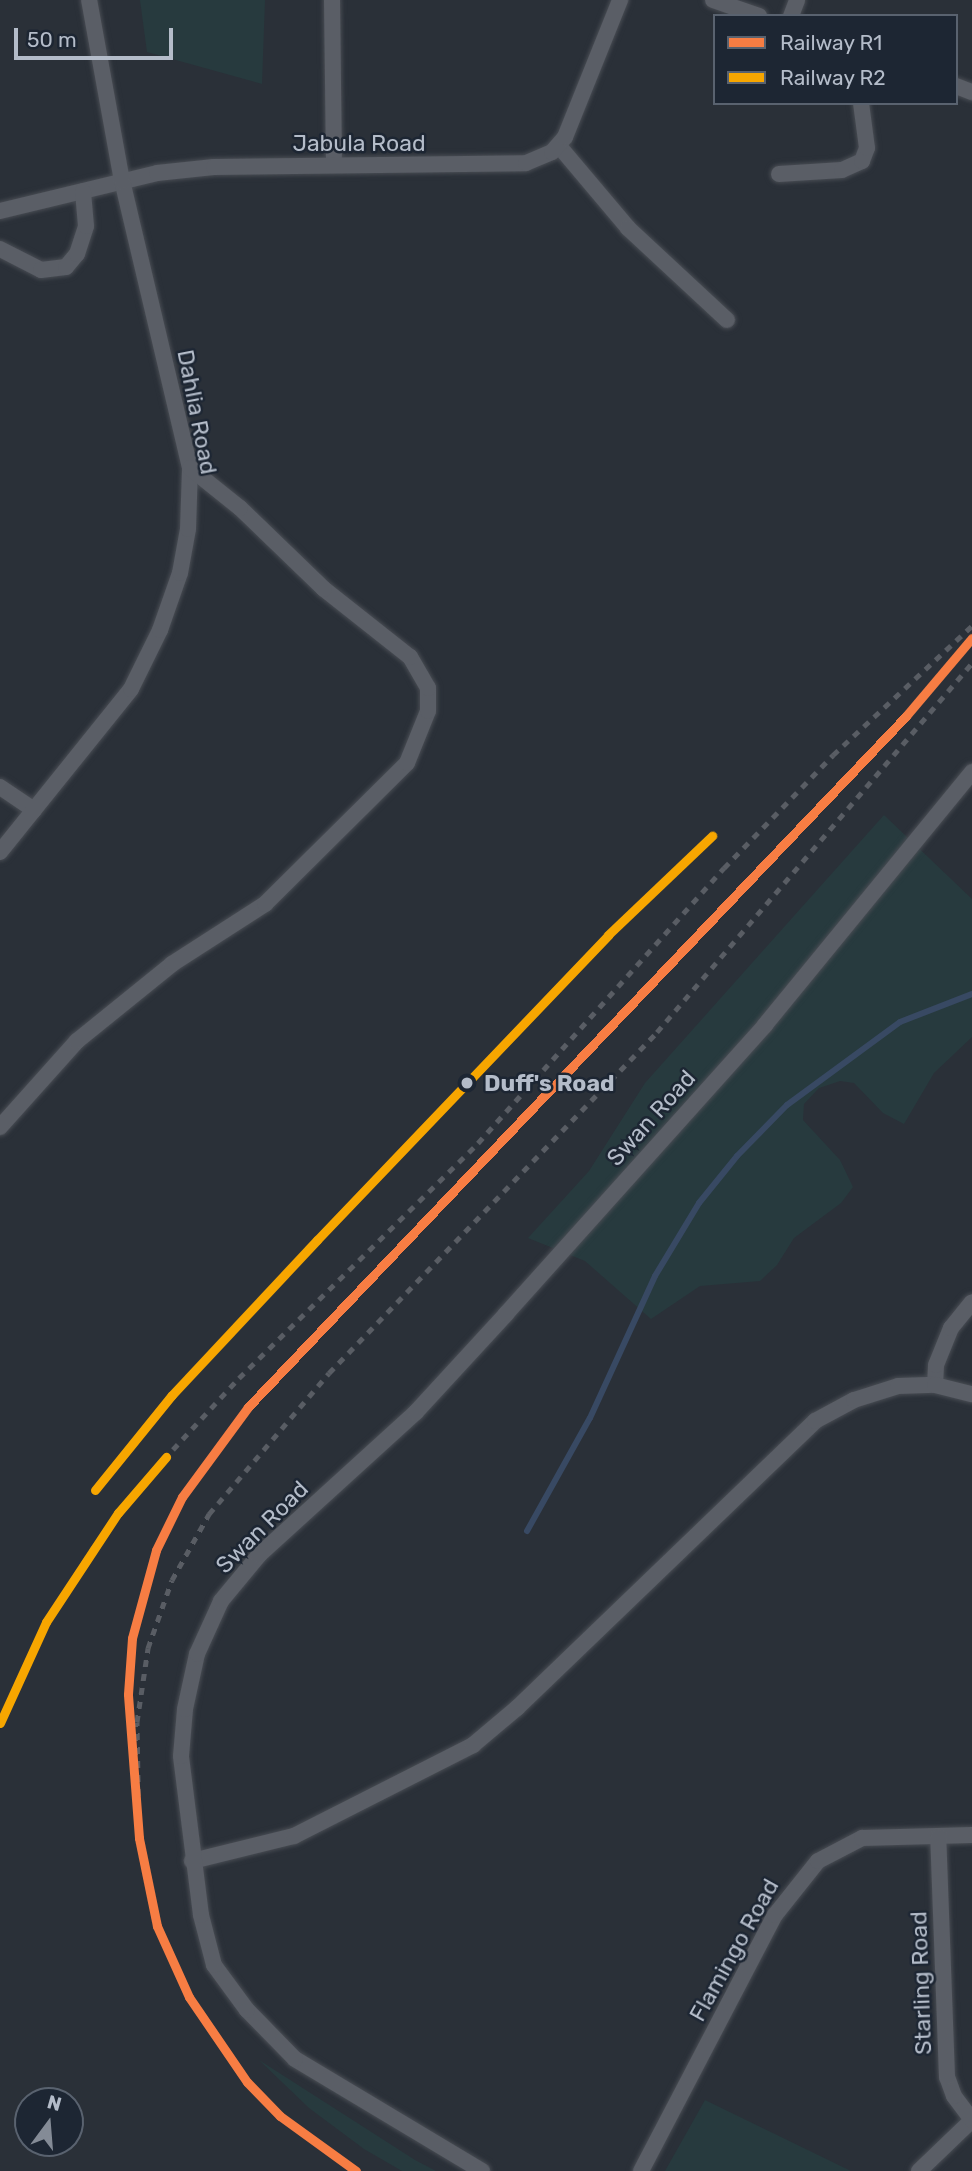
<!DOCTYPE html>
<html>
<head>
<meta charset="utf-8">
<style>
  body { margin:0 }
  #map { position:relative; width:972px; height:2171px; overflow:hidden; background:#2a3038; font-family:Rubik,sans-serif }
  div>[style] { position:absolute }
  .green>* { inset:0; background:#273a3e }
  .stream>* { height:6px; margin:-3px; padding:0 3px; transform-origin:3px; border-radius:3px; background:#384963 }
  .roads { filter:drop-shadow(0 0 2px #484c53) drop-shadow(0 0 2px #484c53) }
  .minor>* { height:16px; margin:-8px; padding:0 8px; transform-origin:8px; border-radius:8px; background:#5a5e66 }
  .rail>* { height:5px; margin-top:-2.5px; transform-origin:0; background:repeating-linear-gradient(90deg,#595d64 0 7px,transparent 0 14px) }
  .rail-1>* { height:9px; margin:-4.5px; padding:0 4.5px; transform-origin:4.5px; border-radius:4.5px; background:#f77d43 }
  .rail-2>* { height:9px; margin:-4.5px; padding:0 4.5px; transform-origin:4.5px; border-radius:4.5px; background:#f7a600 }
  .dots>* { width:19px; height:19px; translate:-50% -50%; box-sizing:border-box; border:4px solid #1d2633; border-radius:50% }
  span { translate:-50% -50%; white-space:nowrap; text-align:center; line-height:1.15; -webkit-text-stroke:5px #1d2633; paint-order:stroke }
  .street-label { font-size:23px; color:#b4bcc9 }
  .stop-label { font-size:23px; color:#b4bcc9; font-weight:700 }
  .left { translate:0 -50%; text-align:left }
  .legend { position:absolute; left:713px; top:14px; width:245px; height:91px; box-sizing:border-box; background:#1d2633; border:2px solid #59626f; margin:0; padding:9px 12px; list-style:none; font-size:21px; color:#b4bcc9 }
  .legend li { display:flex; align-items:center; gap:14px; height:35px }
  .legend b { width:35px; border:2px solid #59626f }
  .north { position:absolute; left:14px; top:2087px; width:70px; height:70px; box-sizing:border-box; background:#1d2633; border:2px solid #59626f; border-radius:50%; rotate:16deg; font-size:19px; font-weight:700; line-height:28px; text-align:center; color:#b4bcc9 }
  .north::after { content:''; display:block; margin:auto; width:24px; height:32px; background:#848b96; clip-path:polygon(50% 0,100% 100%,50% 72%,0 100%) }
  .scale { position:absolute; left:14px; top:28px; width:159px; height:32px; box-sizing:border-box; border:4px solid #b4bcc9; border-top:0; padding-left:9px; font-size:21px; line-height:24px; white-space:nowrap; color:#b4bcc9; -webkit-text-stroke:5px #1d2633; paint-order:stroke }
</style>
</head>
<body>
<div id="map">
  <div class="green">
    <div style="clip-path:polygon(140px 0,265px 0,262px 84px,147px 52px)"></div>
    <div style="clip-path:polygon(884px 815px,972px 899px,972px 1037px,934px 1073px,904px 1124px,883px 1113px,854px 1083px,840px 1081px,819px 1088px,804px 1104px,803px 1120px,840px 1160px,853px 1187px,841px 1203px,794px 1238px,777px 1265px,760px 1281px,700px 1286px,651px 1319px,585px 1261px,528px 1238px,589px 1171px,645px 1083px)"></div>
    <div style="clip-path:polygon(259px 2060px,415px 2160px,436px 2171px,402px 2171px,364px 2149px,309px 2108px)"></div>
    <div style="clip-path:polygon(705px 2100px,851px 2171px,665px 2171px)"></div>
  </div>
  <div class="stream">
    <div style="left:527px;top:1531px;width:129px;rotate:-60.9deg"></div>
    <div style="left:590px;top:1418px;width:156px;rotate:-65.4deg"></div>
    <div style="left:655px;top:1276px;width:85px;rotate:-58.9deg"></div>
    <div style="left:699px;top:1203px;width:60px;rotate:-51deg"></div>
    <div style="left:737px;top:1156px;width:71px;rotate:-45.6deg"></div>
    <div style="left:787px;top:1105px;width:140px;rotate:-36.3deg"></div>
    <div style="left:900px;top:1022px;width:77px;rotate:-21.3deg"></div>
  </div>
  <div class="roads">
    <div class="minor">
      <div style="left:332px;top:0;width:165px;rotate:89.3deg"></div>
      <div style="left:713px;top:0;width:49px;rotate:19.2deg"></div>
      <div style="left:791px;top:16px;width:17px;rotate:-69deg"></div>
      <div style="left:956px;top:86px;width:17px;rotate:21deg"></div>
      <div style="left:559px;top:146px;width:107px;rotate:49.9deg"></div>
      <div style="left:628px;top:228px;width:135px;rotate:42.9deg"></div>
      <div style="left:779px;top:174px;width:63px;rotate:-3.6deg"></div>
      <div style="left:842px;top:170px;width:22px;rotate:-24deg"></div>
      <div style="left:862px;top:161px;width:14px;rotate:-69deg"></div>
      <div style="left:867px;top:148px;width:45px;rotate:-97.6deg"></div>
      <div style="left:0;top:211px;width:162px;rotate:-13.6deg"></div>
      <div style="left:157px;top:173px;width:57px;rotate:-6deg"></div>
      <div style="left:214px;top:167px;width:312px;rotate:-0.7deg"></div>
      <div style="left:526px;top:163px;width:28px;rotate:-23deg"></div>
      <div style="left:552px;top:152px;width:20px;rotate:-49deg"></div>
      <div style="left:565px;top:137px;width:148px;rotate:-68.1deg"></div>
      <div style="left:0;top:249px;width:46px;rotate:27.1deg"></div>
      <div style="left:41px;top:270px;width:25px;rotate:-7deg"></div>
      <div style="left:66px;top:267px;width:17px;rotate:-50deg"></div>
      <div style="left:77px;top:254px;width:29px;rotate:-72deg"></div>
      <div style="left:86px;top:226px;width:35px;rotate:-95deg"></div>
      <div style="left:0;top:787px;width:41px;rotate:34.1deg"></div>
      <div style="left:0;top:852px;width:209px;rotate:-51.2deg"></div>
      <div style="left:131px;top:689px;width:66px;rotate:-63.8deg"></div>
      <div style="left:160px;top:630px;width:60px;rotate:-70.7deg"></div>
      <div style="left:180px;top:573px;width:45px;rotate:-79.7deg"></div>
      <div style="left:188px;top:529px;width:61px;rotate:-88.1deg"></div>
      <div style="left:190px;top:468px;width:295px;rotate:-103.3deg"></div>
      <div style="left:122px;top:181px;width:184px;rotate:-100.3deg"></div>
      <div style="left:0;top:1127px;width:115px;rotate:-48.2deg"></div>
      <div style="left:77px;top:1041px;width:122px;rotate:-39deg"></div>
      <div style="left:172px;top:964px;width:111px;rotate:-32.8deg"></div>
      <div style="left:265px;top:904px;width:200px;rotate:-44.8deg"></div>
      <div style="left:407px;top:763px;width:56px;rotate:-68deg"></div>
      <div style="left:428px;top:711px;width:23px;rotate:-90deg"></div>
      <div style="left:428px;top:688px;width:36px;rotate:-120deg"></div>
      <div style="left:410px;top:657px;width:110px;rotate:-141.7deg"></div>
      <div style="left:324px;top:589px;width:117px;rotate:-136deg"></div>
      <div style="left:240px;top:508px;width:64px;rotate:-141.3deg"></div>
      <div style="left:935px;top:1385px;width:20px;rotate:-87deg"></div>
      <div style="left:936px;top:1365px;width:40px;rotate:-68deg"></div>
      <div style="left:951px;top:1328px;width:33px;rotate:-51deg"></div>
      <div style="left:192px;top:1861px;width:105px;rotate:-13.8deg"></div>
      <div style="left:294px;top:1836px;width:201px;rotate:-26.9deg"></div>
      <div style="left:473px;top:1745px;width:57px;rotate:-40.1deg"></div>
      <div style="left:517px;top:1708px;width:414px;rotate:-43.9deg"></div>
      <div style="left:815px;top:1421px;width:44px;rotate:-28.3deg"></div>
      <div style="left:854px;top:1400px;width:46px;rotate:-17.7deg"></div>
      <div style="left:898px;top:1386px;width:37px;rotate:-2deg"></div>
      <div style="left:935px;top:1385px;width:38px;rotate:14deg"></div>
      <div style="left:482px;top:2171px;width:218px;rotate:-149.1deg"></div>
      <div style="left:295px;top:2059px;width:69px;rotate:-134.4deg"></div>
      <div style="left:247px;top:2010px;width:56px;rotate:-126.3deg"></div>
      <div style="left:214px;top:1965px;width:52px;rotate:-104.6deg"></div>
      <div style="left:201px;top:1915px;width:160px;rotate:-97.2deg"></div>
      <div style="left:181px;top:1756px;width:47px;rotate:-85.1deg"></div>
      <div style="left:185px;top:1709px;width:56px;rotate:-77.7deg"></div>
      <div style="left:197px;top:1654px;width:58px;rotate:-65.6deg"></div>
      <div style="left:221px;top:1601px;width:60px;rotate:-50.4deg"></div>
      <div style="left:259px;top:1555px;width:212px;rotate:-42.3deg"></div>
      <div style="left:416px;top:1412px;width:133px;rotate:-47.4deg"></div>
      <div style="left:506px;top:1314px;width:388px;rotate:-48.1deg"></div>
      <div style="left:765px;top:1025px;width:327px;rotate:-50.7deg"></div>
      <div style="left:641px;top:2171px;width:289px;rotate:-62.4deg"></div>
      <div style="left:775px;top:1915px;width:69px;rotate:-51.5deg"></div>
      <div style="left:818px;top:1861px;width:50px;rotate:-27.6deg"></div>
      <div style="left:862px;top:1838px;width:110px;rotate:-1.6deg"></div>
      <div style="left:919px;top:2171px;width:74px;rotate:-43.9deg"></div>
      <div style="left:972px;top:2120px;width:30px;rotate:-127deg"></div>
      <div style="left:954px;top:2096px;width:20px;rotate:-110deg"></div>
      <div style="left:947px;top:2077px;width:240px;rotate:-92.1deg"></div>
    </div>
  </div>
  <div class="rail">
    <div style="left:0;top:1723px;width:111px;rotate:-65.5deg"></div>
    <div style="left:46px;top:1622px;width:88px;rotate:-57.6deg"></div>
    <div style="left:93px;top:1548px;width:99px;rotate:-52deg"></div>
    <div style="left:154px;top:1470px;width:125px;rotate:-47.3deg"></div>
    <div style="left:239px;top:1378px;width:335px;rotate:-44.5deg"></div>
    <div style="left:478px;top:1143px;width:369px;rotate:-48.2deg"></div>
    <div style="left:724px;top:868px;width:157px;rotate:-46deg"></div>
    <div style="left:833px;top:755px;width:190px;rotate:-42.9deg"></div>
    <div style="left:139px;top:1838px;width:116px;rotate:-91deg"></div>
    <div style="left:137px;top:1722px;width:75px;rotate:-81.5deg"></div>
    <div style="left:148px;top:1648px;width:72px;rotate:-70.6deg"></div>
    <div style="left:172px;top:1580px;width:76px;rotate:-60.7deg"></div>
    <div style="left:209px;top:1514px;width:185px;rotate:-49.6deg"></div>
    <div style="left:329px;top:1373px;width:473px;rotate:-46.1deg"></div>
    <div style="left:657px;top:1032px;width:485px;rotate:-49.5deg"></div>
  </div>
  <div class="rail-1">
    <div style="left:356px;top:2171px;width:94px;rotate:-144.1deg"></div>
    <div style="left:280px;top:2116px;width:47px;rotate:-134.1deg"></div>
    <div style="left:247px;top:2082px;width:103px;rotate:-124.3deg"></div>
    <div style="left:189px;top:1997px;width:78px;rotate:-114.3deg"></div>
    <div style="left:157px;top:1926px;width:90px;rotate:-101.6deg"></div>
    <div style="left:139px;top:1838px;width:144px;rotate:-94.4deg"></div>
    <div style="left:128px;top:1694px;width:56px;rotate:-85.9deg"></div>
    <div style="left:132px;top:1638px;width:91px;rotate:-74.7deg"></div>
    <div style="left:156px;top:1550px;width:59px;rotate:-63.9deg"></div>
    <div style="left:182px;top:1497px;width:112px;rotate:-53.7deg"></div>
    <div style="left:248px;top:1407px;width:954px;rotate:-46.4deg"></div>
    <div style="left:906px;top:716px;width:102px;rotate:-49.8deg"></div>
  </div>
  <div class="rail-2">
    <div style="left:95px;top:1490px;width:122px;rotate:-51deg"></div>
    <div style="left:172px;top:1395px;width:212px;rotate:-46.9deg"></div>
    <div style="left:317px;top:1240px;width:422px;rotate:-46.3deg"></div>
    <div style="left:608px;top:935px;width:144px;rotate:-43.6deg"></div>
    <div style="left:0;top:1723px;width:111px;rotate:-65.5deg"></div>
    <div style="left:46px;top:1622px;width:131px;rotate:-56.6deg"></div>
    <div style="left:118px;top:1513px;width:74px;rotate:-49.4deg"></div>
  </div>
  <div class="dots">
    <div style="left:467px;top:1083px;background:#b4bcc9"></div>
  </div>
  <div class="street-label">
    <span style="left:359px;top:143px">Jabula Road</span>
    <span style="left:197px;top:412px;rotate:79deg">Dahlia Road</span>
    <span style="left:651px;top:1118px;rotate:-48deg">Swan Road</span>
    <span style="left:262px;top:1527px;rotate:-45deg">Swan Road</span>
    <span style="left:734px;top:1950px;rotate:-61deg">Flamingo Road</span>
    <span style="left:921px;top:1983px;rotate:-92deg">Starling Road</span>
  </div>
  <div class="stop-label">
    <span class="left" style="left:484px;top:1083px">Duff's Road</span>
  </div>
  <ul class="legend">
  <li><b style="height:9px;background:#f77d43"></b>Railway R1</li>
  <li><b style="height:9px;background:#f7a600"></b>Railway R2</li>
  </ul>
  <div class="north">N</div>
  <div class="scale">50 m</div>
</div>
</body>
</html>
